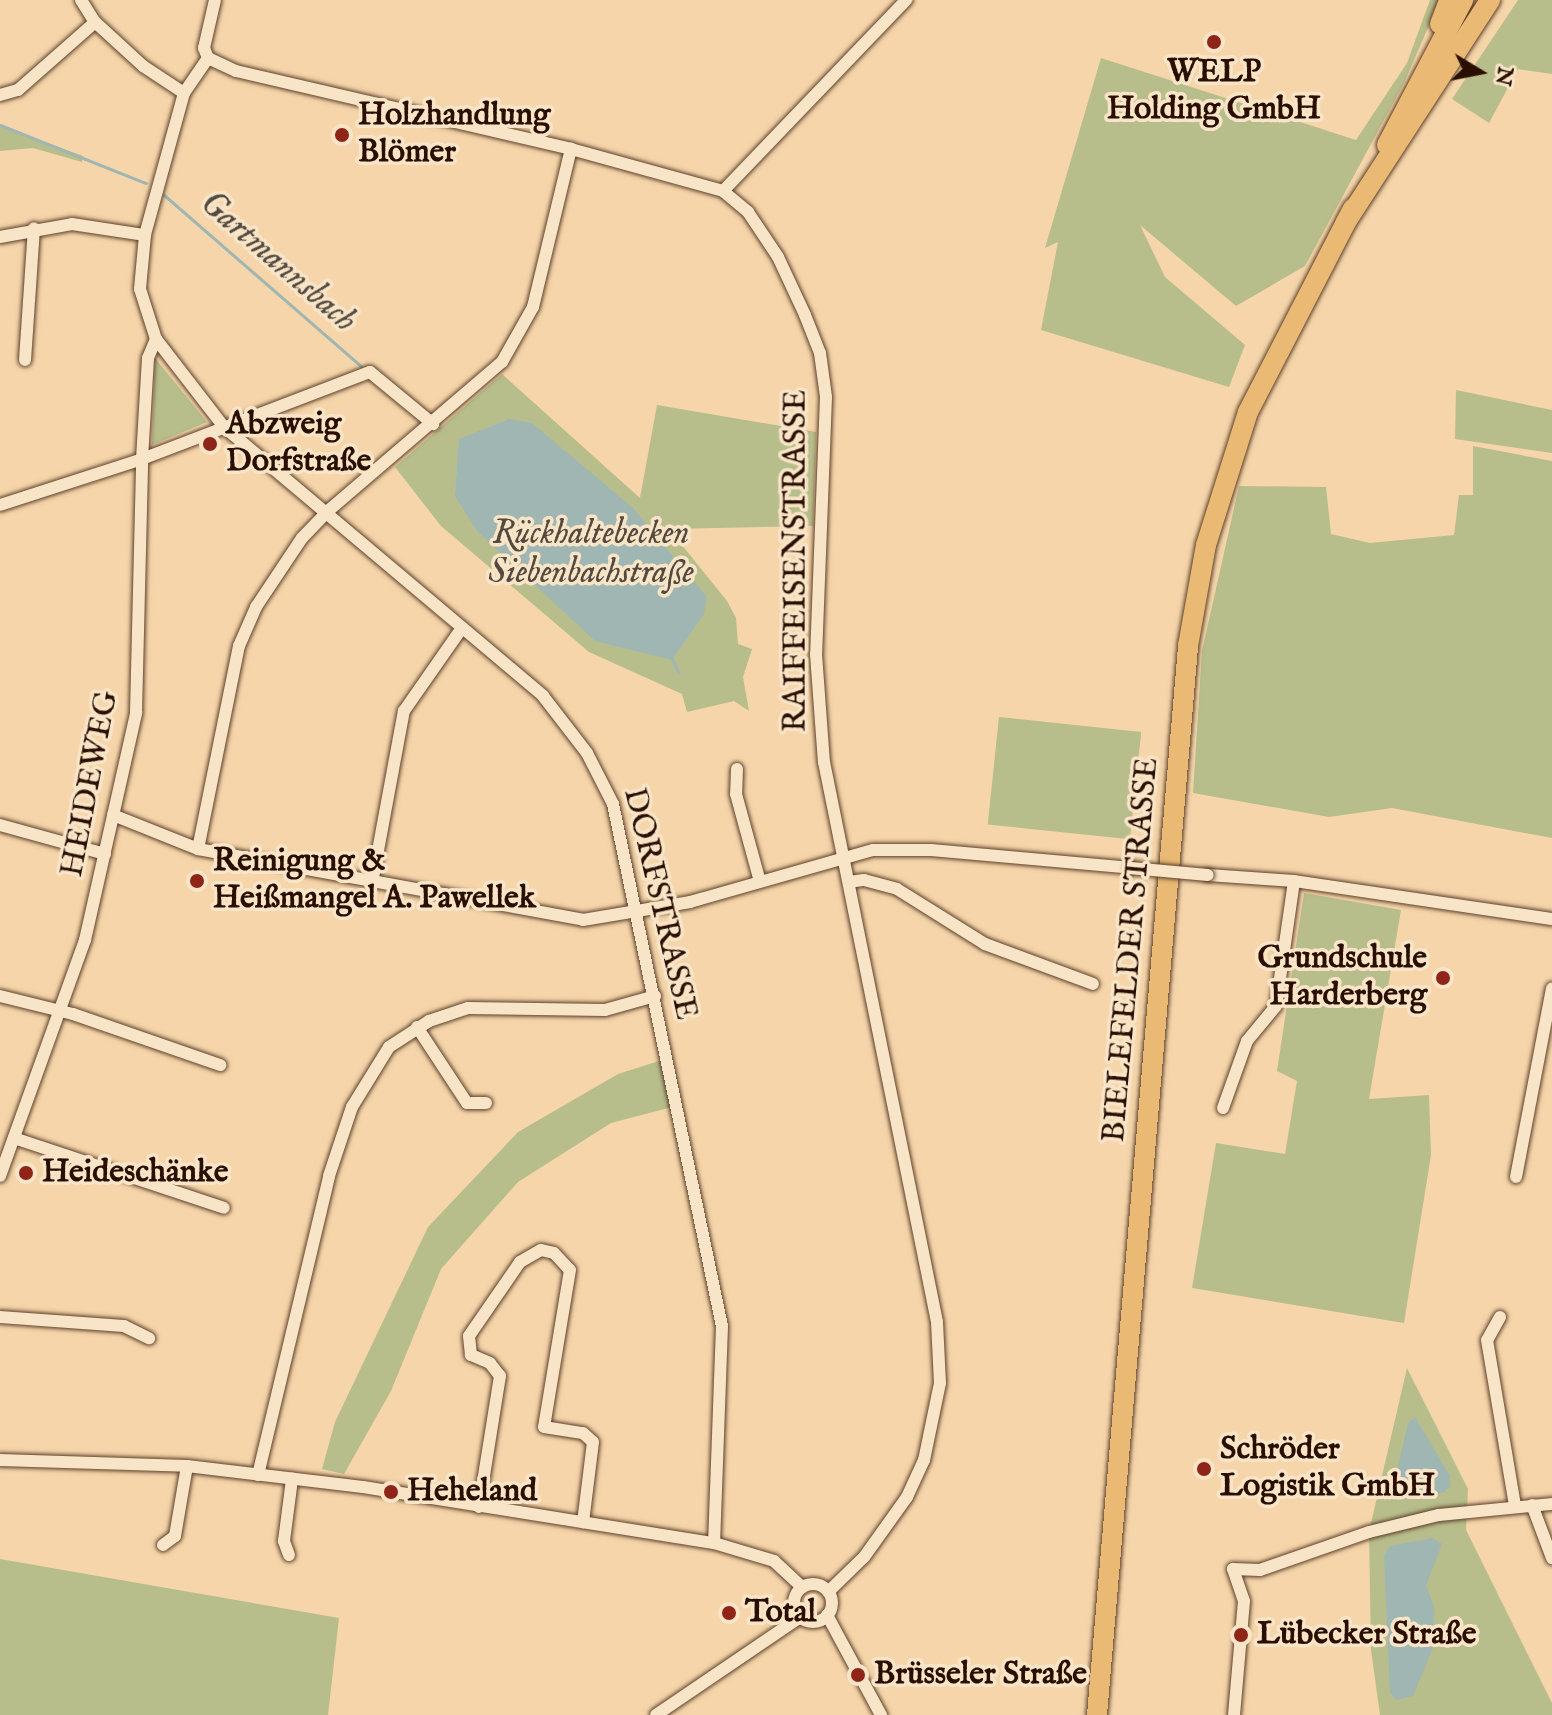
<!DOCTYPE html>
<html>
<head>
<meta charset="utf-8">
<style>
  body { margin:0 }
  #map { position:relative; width:1552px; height:1715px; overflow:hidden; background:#f5d5a9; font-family:"IM FELL English",serif }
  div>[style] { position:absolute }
  .green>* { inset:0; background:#b8be8b; transform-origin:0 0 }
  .water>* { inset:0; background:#9fb6b2 }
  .stream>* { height:3px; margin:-1.5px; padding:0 1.5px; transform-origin:1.5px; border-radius:1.5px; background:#9fb6b2 }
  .roads { filter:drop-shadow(0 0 2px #5d402b) drop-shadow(0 0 2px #5d402b) }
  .minor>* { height:12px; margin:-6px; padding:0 6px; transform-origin:6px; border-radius:6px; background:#f8e4c7 }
  .minor>.ring { margin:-6px; padding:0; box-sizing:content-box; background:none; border:12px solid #f8e4c7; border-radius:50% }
  .primary>* { height:20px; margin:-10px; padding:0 10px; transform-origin:10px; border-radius:10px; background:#eaba74 }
  .trunk>* { height:20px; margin:-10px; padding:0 10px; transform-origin:10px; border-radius:10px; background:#eaba74 }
  .bridges { filter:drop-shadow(0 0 2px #5d402b) drop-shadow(0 0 2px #5d402b) }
  .minor-bridge>* { height:12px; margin:-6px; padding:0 6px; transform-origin:6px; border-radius:6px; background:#f8e4c7 }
  .dots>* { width:22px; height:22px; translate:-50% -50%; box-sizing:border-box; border:4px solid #f8e4c7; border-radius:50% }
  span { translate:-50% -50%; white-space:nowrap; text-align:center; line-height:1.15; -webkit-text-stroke:7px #f8e4c7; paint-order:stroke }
  .poi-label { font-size:32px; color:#2a0f01; font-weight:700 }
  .left { translate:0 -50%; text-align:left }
  .right { translate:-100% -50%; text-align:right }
  .street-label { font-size:32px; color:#2a0f01 }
  .water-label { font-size:34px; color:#53493f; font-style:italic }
  .north { position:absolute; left:1440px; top:32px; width:80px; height:80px; -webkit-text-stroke:6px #f8e4c7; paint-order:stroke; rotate:100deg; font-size:22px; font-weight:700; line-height:32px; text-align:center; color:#2a0f01 }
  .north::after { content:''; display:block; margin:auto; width:28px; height:36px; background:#2a0f01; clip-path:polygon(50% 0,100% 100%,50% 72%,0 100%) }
</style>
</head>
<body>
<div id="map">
  <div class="green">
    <div style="clip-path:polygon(1430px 0,1440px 0,1404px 83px,1305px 266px,1236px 306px,1140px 225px,1165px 277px,1245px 345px,1229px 387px,1041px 330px,1058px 242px,1045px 248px,1101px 58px,1356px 140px,1407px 63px)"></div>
    <div style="clip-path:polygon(1518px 0,1552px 0,1552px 74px,1518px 69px,1489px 123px,1452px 99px)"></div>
    <div style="clip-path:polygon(0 126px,83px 156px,82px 162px,33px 148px,0 151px)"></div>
    <div style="clip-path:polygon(155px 358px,207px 422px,152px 445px)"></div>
    <div style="clip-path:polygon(502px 374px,640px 498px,657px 405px,816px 432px,813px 526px,669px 529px,727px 601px,736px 618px,738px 644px,752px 649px,743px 677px,749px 711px,734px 701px,687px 712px,682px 694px,589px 652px,441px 526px,395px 467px)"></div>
    <div style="clip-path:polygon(1456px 390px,1552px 410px,1552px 453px,1455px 439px)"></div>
    <div style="clip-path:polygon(1473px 446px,1552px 461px,1552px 838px,1392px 808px,1329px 817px,1193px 793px,1202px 651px,1239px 486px,1326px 487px,1331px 534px,1370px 543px,1454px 535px,1459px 495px,1473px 495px)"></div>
    <div style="left:999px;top:717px;width:143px;height:108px;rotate:6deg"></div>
    <div style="clip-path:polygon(1304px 893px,1401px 910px,1369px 1099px,1429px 1095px,1431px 1155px,1404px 1323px,1192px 1288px,1216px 1143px,1285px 1154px,1297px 1081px,1277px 1071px)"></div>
    <div style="clip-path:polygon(662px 1060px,672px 1107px,611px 1123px,518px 1182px,441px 1269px,391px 1391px,344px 1474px,322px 1469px,335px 1422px,428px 1227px,518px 1132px,618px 1074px)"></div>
    <div style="clip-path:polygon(1407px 1368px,1468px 1489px,1466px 1530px,1552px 1703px,1552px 1715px,1380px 1715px,1371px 1650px,1369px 1532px)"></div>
    <div style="clip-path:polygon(0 1559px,339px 1618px,328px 1715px,0 1715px)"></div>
  </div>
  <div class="water">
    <div style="clip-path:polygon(509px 419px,532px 423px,633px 508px,707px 597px,704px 614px,672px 660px,595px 641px,477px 531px,455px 496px,459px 439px)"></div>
    <div style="clip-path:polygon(1415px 1417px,1450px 1476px,1450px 1487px,1443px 1493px,1410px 1497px,1399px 1492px,1395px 1479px,1408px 1423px)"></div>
    <div style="clip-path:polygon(1432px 1538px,1442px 1544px,1426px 1586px,1434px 1606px,1433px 1648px,1413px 1696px,1396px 1700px,1390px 1692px,1384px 1556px,1390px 1546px)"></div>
  </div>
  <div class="stream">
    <div style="left:0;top:125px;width:157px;rotate:21.7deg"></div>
    <div style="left:164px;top:195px;width:261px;rotate:41deg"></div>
    <div style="left:671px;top:657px;width:17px;rotate:65deg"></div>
  </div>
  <div class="roads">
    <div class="minor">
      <div style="left:81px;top:0;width:26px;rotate:58deg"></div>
      <div style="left:95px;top:22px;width:65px;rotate:42.5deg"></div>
      <div style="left:143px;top:66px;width:49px;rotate:33.4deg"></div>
      <div style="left:208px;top:58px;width:31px;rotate:25deg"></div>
      <div style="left:236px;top:71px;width:344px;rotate:13.1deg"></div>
      <div style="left:571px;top:149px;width:158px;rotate:15.4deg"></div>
      <div style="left:723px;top:191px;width:33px;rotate:40deg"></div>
      <div style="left:748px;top:212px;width:54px;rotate:56.3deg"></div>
      <div style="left:778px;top:257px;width:64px;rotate:65deg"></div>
      <div style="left:805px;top:315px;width:41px;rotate:68.5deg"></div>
      <div style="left:820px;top:353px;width:44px;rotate:82.2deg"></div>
      <div style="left:826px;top:397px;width:257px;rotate:92.2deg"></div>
      <div style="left:816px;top:654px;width:108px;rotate:85.8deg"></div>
      <div style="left:824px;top:762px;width:571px;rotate:78.59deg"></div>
      <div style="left:937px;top:1322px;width:61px;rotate:87.2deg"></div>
      <div style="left:940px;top:1383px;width:79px;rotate:101.7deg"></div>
      <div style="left:924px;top:1460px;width:41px;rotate:114.7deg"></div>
      <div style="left:907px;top:1497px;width:74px;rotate:125.6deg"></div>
      <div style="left:864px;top:1557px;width:50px;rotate:135.8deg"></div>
      <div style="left:208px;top:58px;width:42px;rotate:124.4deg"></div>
      <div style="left:184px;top:93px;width:147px;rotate:105.4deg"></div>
      <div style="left:145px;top:235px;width:54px;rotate:95.3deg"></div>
      <div style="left:140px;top:289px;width:52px;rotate:72.3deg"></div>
      <div style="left:156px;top:339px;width:111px;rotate:52.3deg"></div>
      <div style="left:224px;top:427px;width:417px;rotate:40.1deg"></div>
      <div style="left:543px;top:696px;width:72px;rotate:52.3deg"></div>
      <div style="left:587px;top:753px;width:57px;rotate:63deg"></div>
      <div style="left:613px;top:804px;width:533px;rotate:78.21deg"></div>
      <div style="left:722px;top:1326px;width:217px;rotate:92.1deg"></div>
      <div style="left:208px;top:58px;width:11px;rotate:-112deg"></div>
      <div style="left:204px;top:48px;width:49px;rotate:-77.1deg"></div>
      <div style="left:0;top:95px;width:19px;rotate:-16deg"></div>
      <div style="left:18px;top:90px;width:103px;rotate:-41.4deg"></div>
      <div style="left:723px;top:191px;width:265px;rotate:-46.2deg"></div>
      <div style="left:0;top:237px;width:73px;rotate:-10.2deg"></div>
      <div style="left:72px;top:224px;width:74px;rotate:8.6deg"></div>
      <div style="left:25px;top:360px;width:132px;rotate:-86.1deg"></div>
      <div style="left:0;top:505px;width:149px;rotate:-17.9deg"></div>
      <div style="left:142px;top:459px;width:244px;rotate:-20.9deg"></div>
      <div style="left:370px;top:372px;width:82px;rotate:39.5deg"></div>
      <div style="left:737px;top:769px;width:25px;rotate:92deg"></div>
      <div style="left:736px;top:794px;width:91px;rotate:74.7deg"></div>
      <div style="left:113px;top:815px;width:92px;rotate:21.8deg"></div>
      <div style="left:198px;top:849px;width:391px;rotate:10.4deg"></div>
      <div style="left:583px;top:920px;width:109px;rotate:-9.5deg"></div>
      <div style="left:690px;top:902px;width:190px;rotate:-15.9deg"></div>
      <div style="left:873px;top:850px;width:58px"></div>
      <div style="left:931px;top:850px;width:201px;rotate:5.1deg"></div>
      <div style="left:0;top:825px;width:109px;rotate:15.4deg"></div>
      <div style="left:198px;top:849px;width:207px;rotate:-78.6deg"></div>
      <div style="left:239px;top:646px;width:43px;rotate:-66.4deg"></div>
      <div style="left:256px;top:607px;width:83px;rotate:-56.3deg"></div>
      <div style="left:302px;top:538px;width:37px;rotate:-46deg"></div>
      <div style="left:328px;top:511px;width:229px;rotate:-40.6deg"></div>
      <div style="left:502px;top:362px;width:63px;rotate:-60.6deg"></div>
      <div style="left:533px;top:307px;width:163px;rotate:-76.5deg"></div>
      <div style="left:1208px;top:875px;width:86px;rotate:4deg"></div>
      <div style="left:1294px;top:881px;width:261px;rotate:8.4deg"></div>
      <div style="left:849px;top:882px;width:15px;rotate:-8deg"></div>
      <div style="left:864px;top:880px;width:34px;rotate:15deg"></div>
      <div style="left:897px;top:889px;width:104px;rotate:32deg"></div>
      <div style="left:985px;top:944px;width:115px;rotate:20.3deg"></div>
      <div style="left:372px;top:883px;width:175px;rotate:-79.5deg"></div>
      <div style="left:404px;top:711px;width:101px;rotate:-55.1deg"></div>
      <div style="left:0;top:996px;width:75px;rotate:13.9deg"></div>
      <div style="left:73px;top:1014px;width:156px;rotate:19.1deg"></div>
      <div style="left:417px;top:1027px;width:91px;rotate:56.7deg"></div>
      <div style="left:467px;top:1103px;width:19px"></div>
      <div style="left:1223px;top:1108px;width:71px;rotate:-70.3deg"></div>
      <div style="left:1247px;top:1041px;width:45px;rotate:-50.4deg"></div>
      <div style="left:1276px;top:1006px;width:126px;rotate:-81.8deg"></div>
      <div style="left:14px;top:1138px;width:221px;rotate:18.4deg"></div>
      <div style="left:0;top:1176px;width:251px;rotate:-70.2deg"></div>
      <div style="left:85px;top:940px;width:233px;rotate:-77.3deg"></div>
      <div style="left:136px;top:713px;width:254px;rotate:-88.6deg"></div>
      <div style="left:142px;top:459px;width:101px;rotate:-86.6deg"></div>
      <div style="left:148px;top:358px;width:21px;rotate:-67deg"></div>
      <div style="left:1516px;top:1177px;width:192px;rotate:-79.2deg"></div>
      <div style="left:0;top:1317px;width:124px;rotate:4.2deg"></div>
      <div style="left:124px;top:1326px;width:28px;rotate:26deg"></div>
      <div style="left:1500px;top:1317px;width:26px;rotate:119deg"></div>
      <div style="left:1487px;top:1340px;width:168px;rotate:80.4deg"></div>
      <div style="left:0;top:1460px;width:187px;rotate:1.8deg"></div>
      <div style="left:187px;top:1466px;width:177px;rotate:6.8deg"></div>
      <div style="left:363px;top:1487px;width:355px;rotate:9.1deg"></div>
      <div style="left:714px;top:1543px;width:63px;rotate:16.7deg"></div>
      <div style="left:774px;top:1561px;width:38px;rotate:43deg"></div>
      <div style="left:258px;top:1475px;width:307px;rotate:-76.6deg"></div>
      <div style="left:329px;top:1176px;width:73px;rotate:-71.6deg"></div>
      <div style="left:352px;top:1107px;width:70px;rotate:-58.3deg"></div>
      <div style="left:389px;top:1047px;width:48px;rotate:-33deg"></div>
      <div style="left:429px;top:1021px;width:41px;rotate:-18.4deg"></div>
      <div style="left:468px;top:1008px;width:137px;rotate:0.8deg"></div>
      <div style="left:605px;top:1010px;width:52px;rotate:-15.6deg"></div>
      <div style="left:1532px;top:1505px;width:57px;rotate:69.3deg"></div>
      <div style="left:479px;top:1507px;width:133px;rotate:-80.9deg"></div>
      <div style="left:500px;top:1376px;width:16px;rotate:-128deg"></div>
      <div style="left:490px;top:1363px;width:21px;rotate:-157deg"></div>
      <div style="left:471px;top:1355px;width:19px;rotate:-96deg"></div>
      <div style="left:469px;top:1336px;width:90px;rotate:-55.4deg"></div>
      <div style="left:520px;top:1262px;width:24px;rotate:-30deg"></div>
      <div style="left:541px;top:1250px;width:13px;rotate:13deg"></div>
      <div style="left:554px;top:1253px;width:23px;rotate:47deg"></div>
      <div style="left:570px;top:1270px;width:159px;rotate:99.4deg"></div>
      <div style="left:544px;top:1427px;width:39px;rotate:9deg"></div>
      <div style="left:583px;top:1433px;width:13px;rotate:42deg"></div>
      <div style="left:593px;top:1442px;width:81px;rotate:97.1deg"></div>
      <div style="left:163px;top:1545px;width:15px;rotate:-37deg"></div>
      <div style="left:175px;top:1536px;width:71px;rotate:-80.3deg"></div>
      <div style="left:289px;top:1555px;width:15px;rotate:-110deg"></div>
      <div style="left:284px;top:1541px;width:63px;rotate:-82.6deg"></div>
      <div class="ring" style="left:794px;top:1584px;width:26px;height:26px"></div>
      <div style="left:827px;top:1615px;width:114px;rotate:61.6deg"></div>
      <div style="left:656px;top:1715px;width:174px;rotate:-34.2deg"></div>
      <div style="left:1234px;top:1715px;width:114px;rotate:-85deg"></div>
      <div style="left:1244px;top:1601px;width:34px;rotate:-109deg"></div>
      <div style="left:1233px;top:1569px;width:27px;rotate:2deg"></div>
      <div style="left:1260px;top:1570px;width:115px;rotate:-19.2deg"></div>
      <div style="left:1369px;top:1532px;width:72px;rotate:-13.7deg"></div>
      <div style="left:1439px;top:1515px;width:114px;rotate:-5.6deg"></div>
    </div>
    <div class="primary">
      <div style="left:1387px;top:145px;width:164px;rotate:-62.3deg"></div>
      <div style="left:1097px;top:1715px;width:1073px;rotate:-85.13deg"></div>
      <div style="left:1188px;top:646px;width:103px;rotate:-79.9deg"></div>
      <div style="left:1206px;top:545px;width:139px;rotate:-72.5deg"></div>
      <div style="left:1248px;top:412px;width:229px;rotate:-62.7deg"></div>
    </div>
    <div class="trunk">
      <div style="left:1440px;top:24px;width:26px;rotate:-69deg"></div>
      <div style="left:1346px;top:222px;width:265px;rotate:-57deg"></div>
    </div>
  </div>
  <div class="bridges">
    <div class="minor-bridge">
      <div style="left:1131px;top:868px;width:77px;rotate:5.2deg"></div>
    </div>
  </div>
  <div class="dots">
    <div style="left:1214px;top:42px;background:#8f2418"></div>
    <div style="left:342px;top:135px;background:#8f2418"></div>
    <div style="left:210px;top:444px;background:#8f2418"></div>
    <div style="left:197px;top:881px;background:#8f2418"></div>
    <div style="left:1443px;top:978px;background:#8f2418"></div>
    <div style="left:26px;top:1173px;background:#8f2418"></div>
    <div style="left:1204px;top:1469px;background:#8f2418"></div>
    <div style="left:391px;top:1492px;background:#8f2418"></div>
    <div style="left:729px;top:1613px;background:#8f2418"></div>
    <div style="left:1241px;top:1635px;background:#8f2418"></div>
    <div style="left:858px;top:1675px;background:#8f2418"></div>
  </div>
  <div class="poi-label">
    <span style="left:1214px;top:92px">WELP<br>Holding GmbH</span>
    <span class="left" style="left:358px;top:135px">Holzhandlung<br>Blömer</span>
    <span class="left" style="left:226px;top:444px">Abzweig<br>Dorfstraße</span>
    <span class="left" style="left:213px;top:881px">Reinigung &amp;<br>Heißmangel A. Pawellek</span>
    <span class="right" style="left:1427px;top:978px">Grundschule<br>Harderberg</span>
    <span class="left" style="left:42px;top:1173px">Heideschänke</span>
    <span class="left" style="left:1220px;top:1469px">Schröder<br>Logistik GmbH</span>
    <span class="left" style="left:407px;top:1492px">Heheland</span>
    <span class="left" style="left:745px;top:1613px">Total</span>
    <span class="left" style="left:1257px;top:1635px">Lübecker Straße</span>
    <span class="left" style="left:874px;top:1675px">Brüsseler Straße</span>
  </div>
  <div class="street-label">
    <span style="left:797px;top:561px;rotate:-90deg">RAIFFEISENSTRASSE</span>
    <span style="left:91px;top:784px;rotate:-79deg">HEIDEWEG</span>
    <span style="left:659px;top:904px;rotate:77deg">DORFSTRASSE</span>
    <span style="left:1132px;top:950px;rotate:-85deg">BIELEFELDER STRASSE</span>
  </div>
  <div class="water-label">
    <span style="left:278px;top:262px;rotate:41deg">Gartmannsbach</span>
    <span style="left:591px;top:553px">Rückhaltebecken<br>Siebenbachstraße</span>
  </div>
  <div class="north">N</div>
</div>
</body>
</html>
